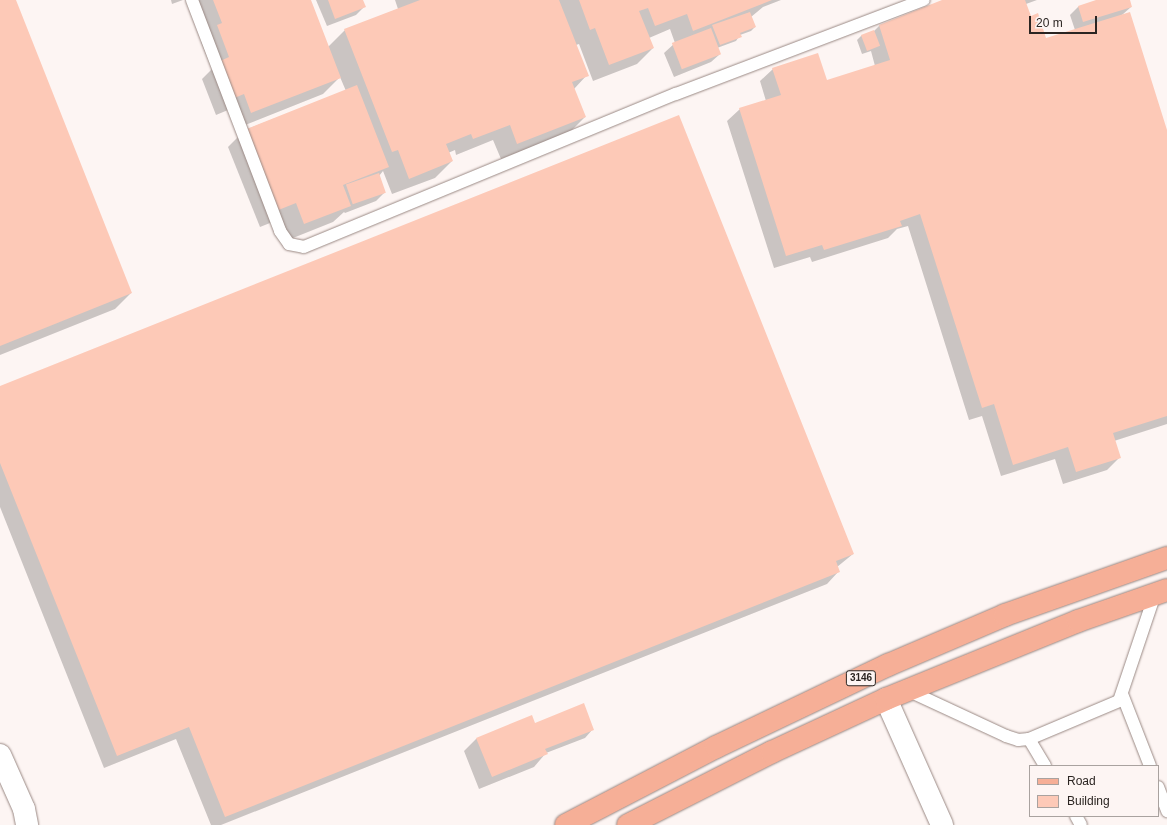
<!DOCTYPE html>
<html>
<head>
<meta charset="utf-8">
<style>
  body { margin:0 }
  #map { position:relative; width:1167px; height:825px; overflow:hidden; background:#fdf5f3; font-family:Arial,sans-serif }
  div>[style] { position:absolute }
  .shadow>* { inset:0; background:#0003 }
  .building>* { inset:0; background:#fdc9b7; transform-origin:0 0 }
  .roads { filter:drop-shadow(0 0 1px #9a8984) drop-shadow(0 0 1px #9a8984) }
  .lane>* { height:12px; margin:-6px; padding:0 6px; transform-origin:6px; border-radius:6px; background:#fff }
  .street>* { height:22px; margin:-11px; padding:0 11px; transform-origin:11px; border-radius:11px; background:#fff }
  .primary>* { height:22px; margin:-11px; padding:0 11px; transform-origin:11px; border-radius:11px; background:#f6af97 }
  span { translate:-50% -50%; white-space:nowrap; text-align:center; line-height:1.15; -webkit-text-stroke:4px #fdf5f3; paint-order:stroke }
  .shield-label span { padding:1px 3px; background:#fdf5f3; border:1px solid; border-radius:3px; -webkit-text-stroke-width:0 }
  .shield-label { font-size:10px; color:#2b2522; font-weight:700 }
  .legend { position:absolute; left:1029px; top:765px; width:130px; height:52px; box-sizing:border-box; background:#fdf5f3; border:1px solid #a9a29f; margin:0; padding:5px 7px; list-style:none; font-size:12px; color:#2b2522 }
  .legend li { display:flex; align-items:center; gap:8px; height:20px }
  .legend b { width:20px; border:1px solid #a9a29f }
  .scale { position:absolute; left:1029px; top:16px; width:68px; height:18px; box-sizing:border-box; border:2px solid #2b2522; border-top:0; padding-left:5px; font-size:12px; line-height:14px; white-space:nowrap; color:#2b2522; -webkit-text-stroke:3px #fdf5f3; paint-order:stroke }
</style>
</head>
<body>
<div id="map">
  <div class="shadow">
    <div style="clip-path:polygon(0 0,15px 0,131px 293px,115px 309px,0 355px)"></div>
    <div style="clip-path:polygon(171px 0,183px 0,172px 4px)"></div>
    <div style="clip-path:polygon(186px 0,310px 0,328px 47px,345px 30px,398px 9px,395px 0,781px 0,763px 7px,751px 17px,755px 27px,751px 31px,740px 35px,736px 41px,717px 48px,720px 54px,711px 62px,674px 77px,664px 53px,675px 43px,670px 29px,649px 38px,653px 48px,637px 64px,593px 81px,579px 44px,576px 45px,587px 75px,574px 89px,585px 117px,569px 133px,501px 159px,493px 140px,456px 155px,455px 150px,448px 153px,452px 161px,435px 178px,392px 194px,383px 171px,379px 176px,385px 192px,376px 201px,345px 213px,344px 212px,333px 222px,288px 240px,280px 219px,260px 227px,228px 147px,245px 130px,346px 91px,340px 77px,323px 94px,235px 129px,228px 110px,216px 115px,202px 79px,212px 69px,201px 42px,209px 35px)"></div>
    <div style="clip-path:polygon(316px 0,362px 0,364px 7px,356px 15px,327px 26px)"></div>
    <div style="clip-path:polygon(944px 0,1037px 0,1026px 4px,1030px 17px,1046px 39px,1075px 30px,1070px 15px,1078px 7px,1099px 0,1129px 0,1131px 7px,1122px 15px,1167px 133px,1167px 424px,1114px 441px,1120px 457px,1107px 470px,1063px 484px,1055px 459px,1001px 476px,982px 416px,969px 420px,908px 226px,897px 229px,888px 238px,812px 262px,810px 257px,774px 268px,727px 121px,740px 109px,766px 101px,760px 81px,773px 69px,826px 82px,875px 66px,871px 51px,862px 54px,857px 40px,861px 36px,874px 31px,879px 26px)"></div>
    <div style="clip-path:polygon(0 387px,853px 554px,837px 567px,839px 571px,827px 584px,221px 825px,211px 825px,176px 739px,104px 768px,0 507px)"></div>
    <div style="clip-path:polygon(534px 724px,593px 729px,585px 738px,546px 753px,534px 767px,479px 789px,464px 751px,476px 739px)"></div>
  </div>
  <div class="building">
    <div style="clip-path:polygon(0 0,16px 0,132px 293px,0 346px)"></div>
    <div style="clip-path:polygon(213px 0,311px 0,341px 78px,251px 113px,244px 94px,232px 99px,218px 62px,229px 57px,217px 25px,222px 23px)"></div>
    <div style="clip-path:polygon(328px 0,363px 0,366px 7px,335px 19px)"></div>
    <div style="clip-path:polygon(420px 0,559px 0,589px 76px,572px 82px,586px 117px,517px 144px,510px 125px,473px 139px,471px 134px,446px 144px,453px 161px,409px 179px,398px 150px,392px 152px,344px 29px)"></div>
    <div style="clip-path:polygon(579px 0,772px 0,693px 31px,687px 14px,655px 26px,648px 8px,639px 11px,654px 48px,609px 65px,595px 28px,590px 30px)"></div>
    <div style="clip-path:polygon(942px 0,1025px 0,1031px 16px,1038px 13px,1046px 38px,1130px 12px,1167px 130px,1167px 416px,1113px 433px,1121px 458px,1076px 472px,1068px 447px,1013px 465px,994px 404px,982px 408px,920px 214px,900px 221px,902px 226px,824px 250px,822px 245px,786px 256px,739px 108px,781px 95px,772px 68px,818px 53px,827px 80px,890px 60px,879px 25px)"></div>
    <div style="clip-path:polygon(1096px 0,1130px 0,1132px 7px,1083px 22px,1078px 6px)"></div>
    <div style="clip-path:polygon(750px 12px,756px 27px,740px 33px,742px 37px,720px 45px,712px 25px)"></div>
    <div style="left:711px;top:28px;width:28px;height:42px;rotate:69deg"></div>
    <div style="left:874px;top:30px;width:17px;height:14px;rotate:69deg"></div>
    <div style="clip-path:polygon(357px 85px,389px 167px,343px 185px,351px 206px,304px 224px,296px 203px,276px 211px,244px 130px)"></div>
    <div style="clip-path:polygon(679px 115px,854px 554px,836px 561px,840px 572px,225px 817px,189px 727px,117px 756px,0 463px,0 386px)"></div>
    <div style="left:379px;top:173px;width:21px;height:35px;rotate:71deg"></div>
    <div style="clip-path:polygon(584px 703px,594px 730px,545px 749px,548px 754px,492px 777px,476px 738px,532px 715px,535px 723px)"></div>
  </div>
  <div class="roads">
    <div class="lane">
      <div style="left:192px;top:0;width:247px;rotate:69.1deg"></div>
      <div style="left:280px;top:231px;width:16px;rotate:55deg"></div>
      <div style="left:289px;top:244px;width:15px;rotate:11deg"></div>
      <div style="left:304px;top:247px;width:402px;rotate:-22.4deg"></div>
      <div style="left:676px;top:94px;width:265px;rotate:-20.8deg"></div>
      <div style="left:907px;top:690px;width:109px;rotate:24.9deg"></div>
      <div style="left:1006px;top:736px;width:13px;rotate:18deg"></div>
      <div style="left:1018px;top:740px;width:11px;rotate:-5deg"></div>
      <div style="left:1029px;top:739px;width:98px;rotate:-22.9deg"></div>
      <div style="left:1119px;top:701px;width:113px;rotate:-71.4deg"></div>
      <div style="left:1122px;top:694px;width:77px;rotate:68.7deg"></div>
      <div style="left:1029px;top:739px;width:31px;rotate:59deg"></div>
      <div style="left:1158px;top:787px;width:26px;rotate:69deg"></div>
      <div style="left:1076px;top:816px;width:10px;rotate:61deg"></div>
    </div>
    <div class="street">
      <div style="left:886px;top:699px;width:138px;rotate:66deg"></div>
      <div style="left:0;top:755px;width:59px;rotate:66deg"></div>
      <div style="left:24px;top:809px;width:16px;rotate:79deg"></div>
    </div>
    <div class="primary">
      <div style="left:566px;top:825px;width:169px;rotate:-27.5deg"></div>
      <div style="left:716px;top:747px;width:191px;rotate:-25.5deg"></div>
      <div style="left:888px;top:665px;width:127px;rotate:-23.1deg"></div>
      <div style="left:1005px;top:615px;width:172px;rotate:-19.4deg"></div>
      <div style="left:628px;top:825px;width:161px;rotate:-26.9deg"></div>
      <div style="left:772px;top:752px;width:126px;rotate:-24.9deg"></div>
      <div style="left:886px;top:699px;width:207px;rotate:-22.1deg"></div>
      <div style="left:1078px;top:621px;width:94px;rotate:-19.2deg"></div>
    </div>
  </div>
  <div class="shield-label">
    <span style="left:861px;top:678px">3146</span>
  </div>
  <ul class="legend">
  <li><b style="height:5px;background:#f6af97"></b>Road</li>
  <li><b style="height:11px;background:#fdc9b7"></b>Building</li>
  </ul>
  <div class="scale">20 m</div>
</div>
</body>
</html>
